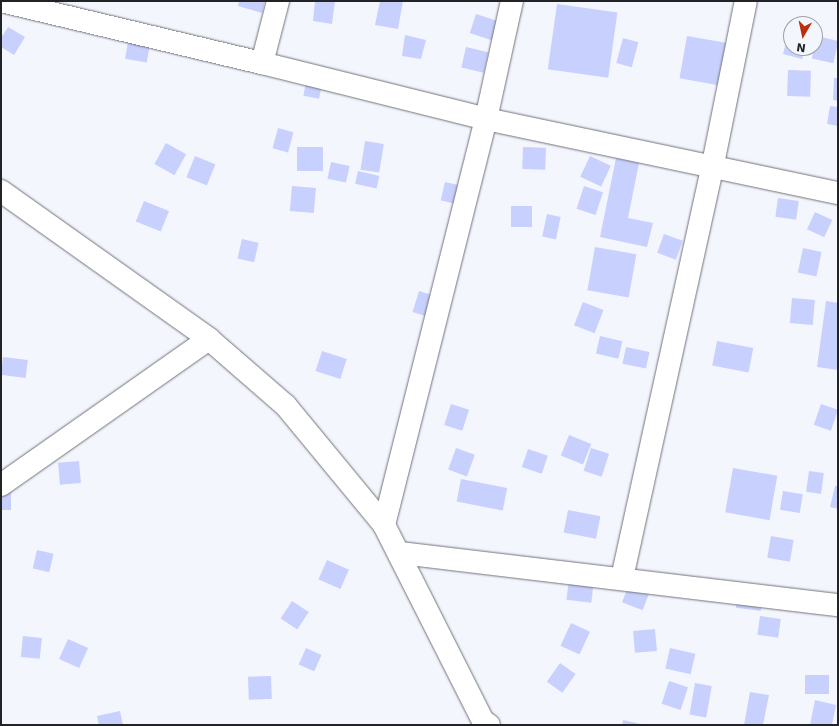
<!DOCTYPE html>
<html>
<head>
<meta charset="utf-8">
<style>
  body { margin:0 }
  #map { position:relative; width:839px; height:726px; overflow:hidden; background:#f4f6fe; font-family:"DejaVu Sans",sans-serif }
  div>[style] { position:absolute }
  .building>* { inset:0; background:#c8d0fe; transform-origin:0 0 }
  .roads { filter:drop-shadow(0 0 1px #71727a) drop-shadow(0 0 1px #71727a) }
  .minor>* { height:22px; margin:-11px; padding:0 11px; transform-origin:11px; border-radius:11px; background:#fff }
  span { translate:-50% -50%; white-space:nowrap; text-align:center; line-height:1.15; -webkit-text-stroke:3px #f4f6fe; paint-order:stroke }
  .frame { position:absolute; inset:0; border:2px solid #222326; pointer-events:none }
  .north { position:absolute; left:783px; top:16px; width:40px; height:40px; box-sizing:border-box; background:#f4f6fe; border:1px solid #a0a2a8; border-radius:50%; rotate:189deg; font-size:11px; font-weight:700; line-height:16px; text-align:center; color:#222326 }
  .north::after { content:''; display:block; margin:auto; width:14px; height:18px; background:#b92f0d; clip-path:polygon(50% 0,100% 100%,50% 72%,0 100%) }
</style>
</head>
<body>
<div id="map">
  <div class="building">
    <div style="clip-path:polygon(239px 1px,265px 1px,262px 13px,238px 6px)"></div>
    <div style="clip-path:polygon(315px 1px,335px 1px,332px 24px,313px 21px)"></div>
    <div style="clip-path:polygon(380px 1px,403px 1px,398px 29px,375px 25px)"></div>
    <div style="left:557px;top:4px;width:61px;height:66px;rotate:8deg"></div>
    <div style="left:476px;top:14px;width:23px;height:20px;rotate:18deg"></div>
    <div style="clip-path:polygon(8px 27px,25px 37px,14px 55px,1px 47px,1px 38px)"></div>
    <div style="clip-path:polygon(788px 34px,791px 34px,791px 48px,805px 48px,802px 59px,783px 54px)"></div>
    <div style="clip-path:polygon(405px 35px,426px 40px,421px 59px,402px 56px)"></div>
    <div style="left:687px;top:36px;width:45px;height:43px;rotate:10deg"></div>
    <div style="left:817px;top:36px;width:22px;height:23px;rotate:13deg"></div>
    <div style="left:623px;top:38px;width:16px;height:26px;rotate:15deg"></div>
    <div style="left:128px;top:42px;width:22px;height:17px;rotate:10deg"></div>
    <div style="left:466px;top:47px;width:23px;height:21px;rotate:13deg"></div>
    <div style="left:788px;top:70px;width:23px;height:26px;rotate:2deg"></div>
    <div style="left:307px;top:77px;width:16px;height:19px;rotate:11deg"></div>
    <div style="clip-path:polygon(834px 78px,838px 78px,838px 101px,833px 100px)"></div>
    <div style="clip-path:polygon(830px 106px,838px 107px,838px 126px,827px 124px)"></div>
    <div style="left:278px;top:128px;width:16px;height:21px;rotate:15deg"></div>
    <div style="left:365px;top:141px;width:19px;height:29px;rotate:9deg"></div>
    <div style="left:166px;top:143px;width:23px;height:24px;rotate:29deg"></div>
    <div style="left:297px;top:147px;width:26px;height:24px"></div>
    <div style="left:523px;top:147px;width:23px;height:22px;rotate:2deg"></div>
    <div style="left:195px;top:156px;width:22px;height:23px;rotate:22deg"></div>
    <div style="left:590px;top:156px;width:23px;height:23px;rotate:25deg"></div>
    <div style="clip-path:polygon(616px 158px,639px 163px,628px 218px,653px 223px,647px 247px,600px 237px)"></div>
    <div style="left:331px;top:162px;width:19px;height:17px;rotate:12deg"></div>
    <div style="left:358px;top:171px;width:22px;height:13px;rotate:13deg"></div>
    <div style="left:445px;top:182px;width:17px;height:19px;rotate:13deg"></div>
    <div style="left:292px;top:186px;width:24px;height:25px;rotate:5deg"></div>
    <div style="left:584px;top:186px;width:20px;height:24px;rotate:18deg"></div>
    <div style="left:778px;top:198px;width:21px;height:19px;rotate:8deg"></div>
    <div style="left:144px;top:201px;width:27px;height:22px;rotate:22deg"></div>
    <div style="left:511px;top:206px;width:21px;height:21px"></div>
    <div style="left:815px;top:212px;width:19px;height:19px;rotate:25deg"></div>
    <div style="left:547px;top:214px;width:14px;height:23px;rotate:12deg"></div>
    <div style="left:664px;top:234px;width:20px;height:20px;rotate:20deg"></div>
    <div style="left:242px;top:239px;width:17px;height:20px;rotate:13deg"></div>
    <div style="left:595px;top:247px;width:42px;height:44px;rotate:10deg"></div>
    <div style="left:803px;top:248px;width:19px;height:25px;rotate:12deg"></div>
    <div style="left:419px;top:291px;width:21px;height:22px;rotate:17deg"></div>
    <div style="left:792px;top:298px;width:23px;height:25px;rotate:5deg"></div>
    <div style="clip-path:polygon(826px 301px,838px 303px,838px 370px,817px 367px)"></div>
    <div style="left:583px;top:302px;width:22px;height:25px;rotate:21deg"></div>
    <div style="left:600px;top:336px;width:23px;height:18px;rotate:13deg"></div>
    <div style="left:717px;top:341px;width:37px;height:25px;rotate:11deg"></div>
    <div style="left:626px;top:347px;width:24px;height:17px;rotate:12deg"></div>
    <div style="left:322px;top:351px;width:26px;height:21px;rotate:18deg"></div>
    <div style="left:3px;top:357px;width:25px;height:18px;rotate:7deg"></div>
    <div style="left:451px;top:404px;width:19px;height:22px;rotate:18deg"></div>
    <div style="left:821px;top:404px;width:18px;height:22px;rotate:19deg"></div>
    <div style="left:569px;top:435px;width:24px;height:22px;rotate:22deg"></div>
    <div style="left:456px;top:448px;width:20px;height:23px;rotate:20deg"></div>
    <div style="left:591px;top:448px;width:19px;height:24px;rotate:18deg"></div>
    <div style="left:528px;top:449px;width:21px;height:19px;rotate:19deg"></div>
    <div style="left:79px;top:461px;width:22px;height:21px;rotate:85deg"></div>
    <div style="left:733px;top:468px;width:45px;height:45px;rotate:10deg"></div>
    <div style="left:809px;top:471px;width:15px;height:21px;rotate:8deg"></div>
    <div style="left:461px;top:479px;width:47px;height:23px;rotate:11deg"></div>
    <div style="clip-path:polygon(835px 486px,838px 486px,838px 509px,830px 507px)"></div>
    <div style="left:1px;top:490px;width:10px;height:20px"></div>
    <div style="left:783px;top:491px;width:20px;height:19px;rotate:9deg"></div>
    <div style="left:568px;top:510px;width:33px;height:23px;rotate:11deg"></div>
    <div style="left:771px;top:536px;width:23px;height:22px;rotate:10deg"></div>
    <div style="left:37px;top:550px;width:17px;height:19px;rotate:13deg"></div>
    <div style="left:327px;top:560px;width:24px;height:21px;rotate:24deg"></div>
    <div style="left:570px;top:571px;width:25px;height:29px;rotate:7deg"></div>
    <div style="left:631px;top:579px;width:22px;height:25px;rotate:21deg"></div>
    <div style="left:738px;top:591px;width:25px;height:17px;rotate:7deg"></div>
    <div style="left:292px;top:601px;width:20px;height:21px;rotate:33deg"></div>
    <div style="left:760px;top:616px;width:21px;height:19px;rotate:8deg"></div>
    <div style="left:571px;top:623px;width:21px;height:25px;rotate:25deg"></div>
    <div style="left:655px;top:629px;width:22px;height:22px;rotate:85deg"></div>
    <div style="left:23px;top:636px;width:19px;height:21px;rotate:6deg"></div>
    <div style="left:68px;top:639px;width:22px;height:22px;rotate:24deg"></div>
    <div style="left:306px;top:648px;width:17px;height:18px;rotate:24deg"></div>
    <div style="left:670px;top:648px;width:26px;height:21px;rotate:13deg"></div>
    <div style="left:560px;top:663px;width:19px;height:23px;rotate:35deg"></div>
    <div style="left:805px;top:675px;width:24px;height:19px"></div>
    <div style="left:271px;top:676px;width:23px;height:23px;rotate:88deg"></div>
    <div style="left:669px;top:681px;width:20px;height:24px;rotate:18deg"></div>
    <div style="left:695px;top:683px;width:17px;height:32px;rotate:10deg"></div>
    <div style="clip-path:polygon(750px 692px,769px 695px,763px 725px,744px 725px)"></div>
    <div style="clip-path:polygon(815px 700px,836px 705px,832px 725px,810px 725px)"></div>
    <div style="clip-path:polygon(120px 711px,123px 725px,99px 725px,97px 716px)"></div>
    <div style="clip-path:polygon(623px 720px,641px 724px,641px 725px,622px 725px)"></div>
  </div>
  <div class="roads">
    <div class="minor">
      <div style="left:1px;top:1px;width:268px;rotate:13.4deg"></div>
      <div style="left:262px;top:63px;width:231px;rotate:14deg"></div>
      <div style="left:486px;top:119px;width:360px;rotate:11.9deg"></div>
      <div style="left:262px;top:63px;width:64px;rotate:-75.5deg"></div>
      <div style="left:1px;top:191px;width:255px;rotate:35.4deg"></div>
      <div style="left:209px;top:339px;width:102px;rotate:41deg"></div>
      <div style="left:286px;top:406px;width:154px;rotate:50.5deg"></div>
      <div style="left:384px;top:525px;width:220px;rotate:63.2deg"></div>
      <div style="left:483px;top:721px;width:7px;rotate:34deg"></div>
      <div style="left:1px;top:485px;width:254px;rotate:-35.1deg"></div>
      <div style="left:384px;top:525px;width:419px;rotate:-75.9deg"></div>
      <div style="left:486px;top:119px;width:121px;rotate:-77.6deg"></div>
      <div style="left:400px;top:553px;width:441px;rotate:6.8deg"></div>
      <div style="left:622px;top:578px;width:419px;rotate:-77.6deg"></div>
      <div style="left:712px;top:169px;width:171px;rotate:-78.6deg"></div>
    </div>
  </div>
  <div class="frame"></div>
  <div class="north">N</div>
</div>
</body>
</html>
